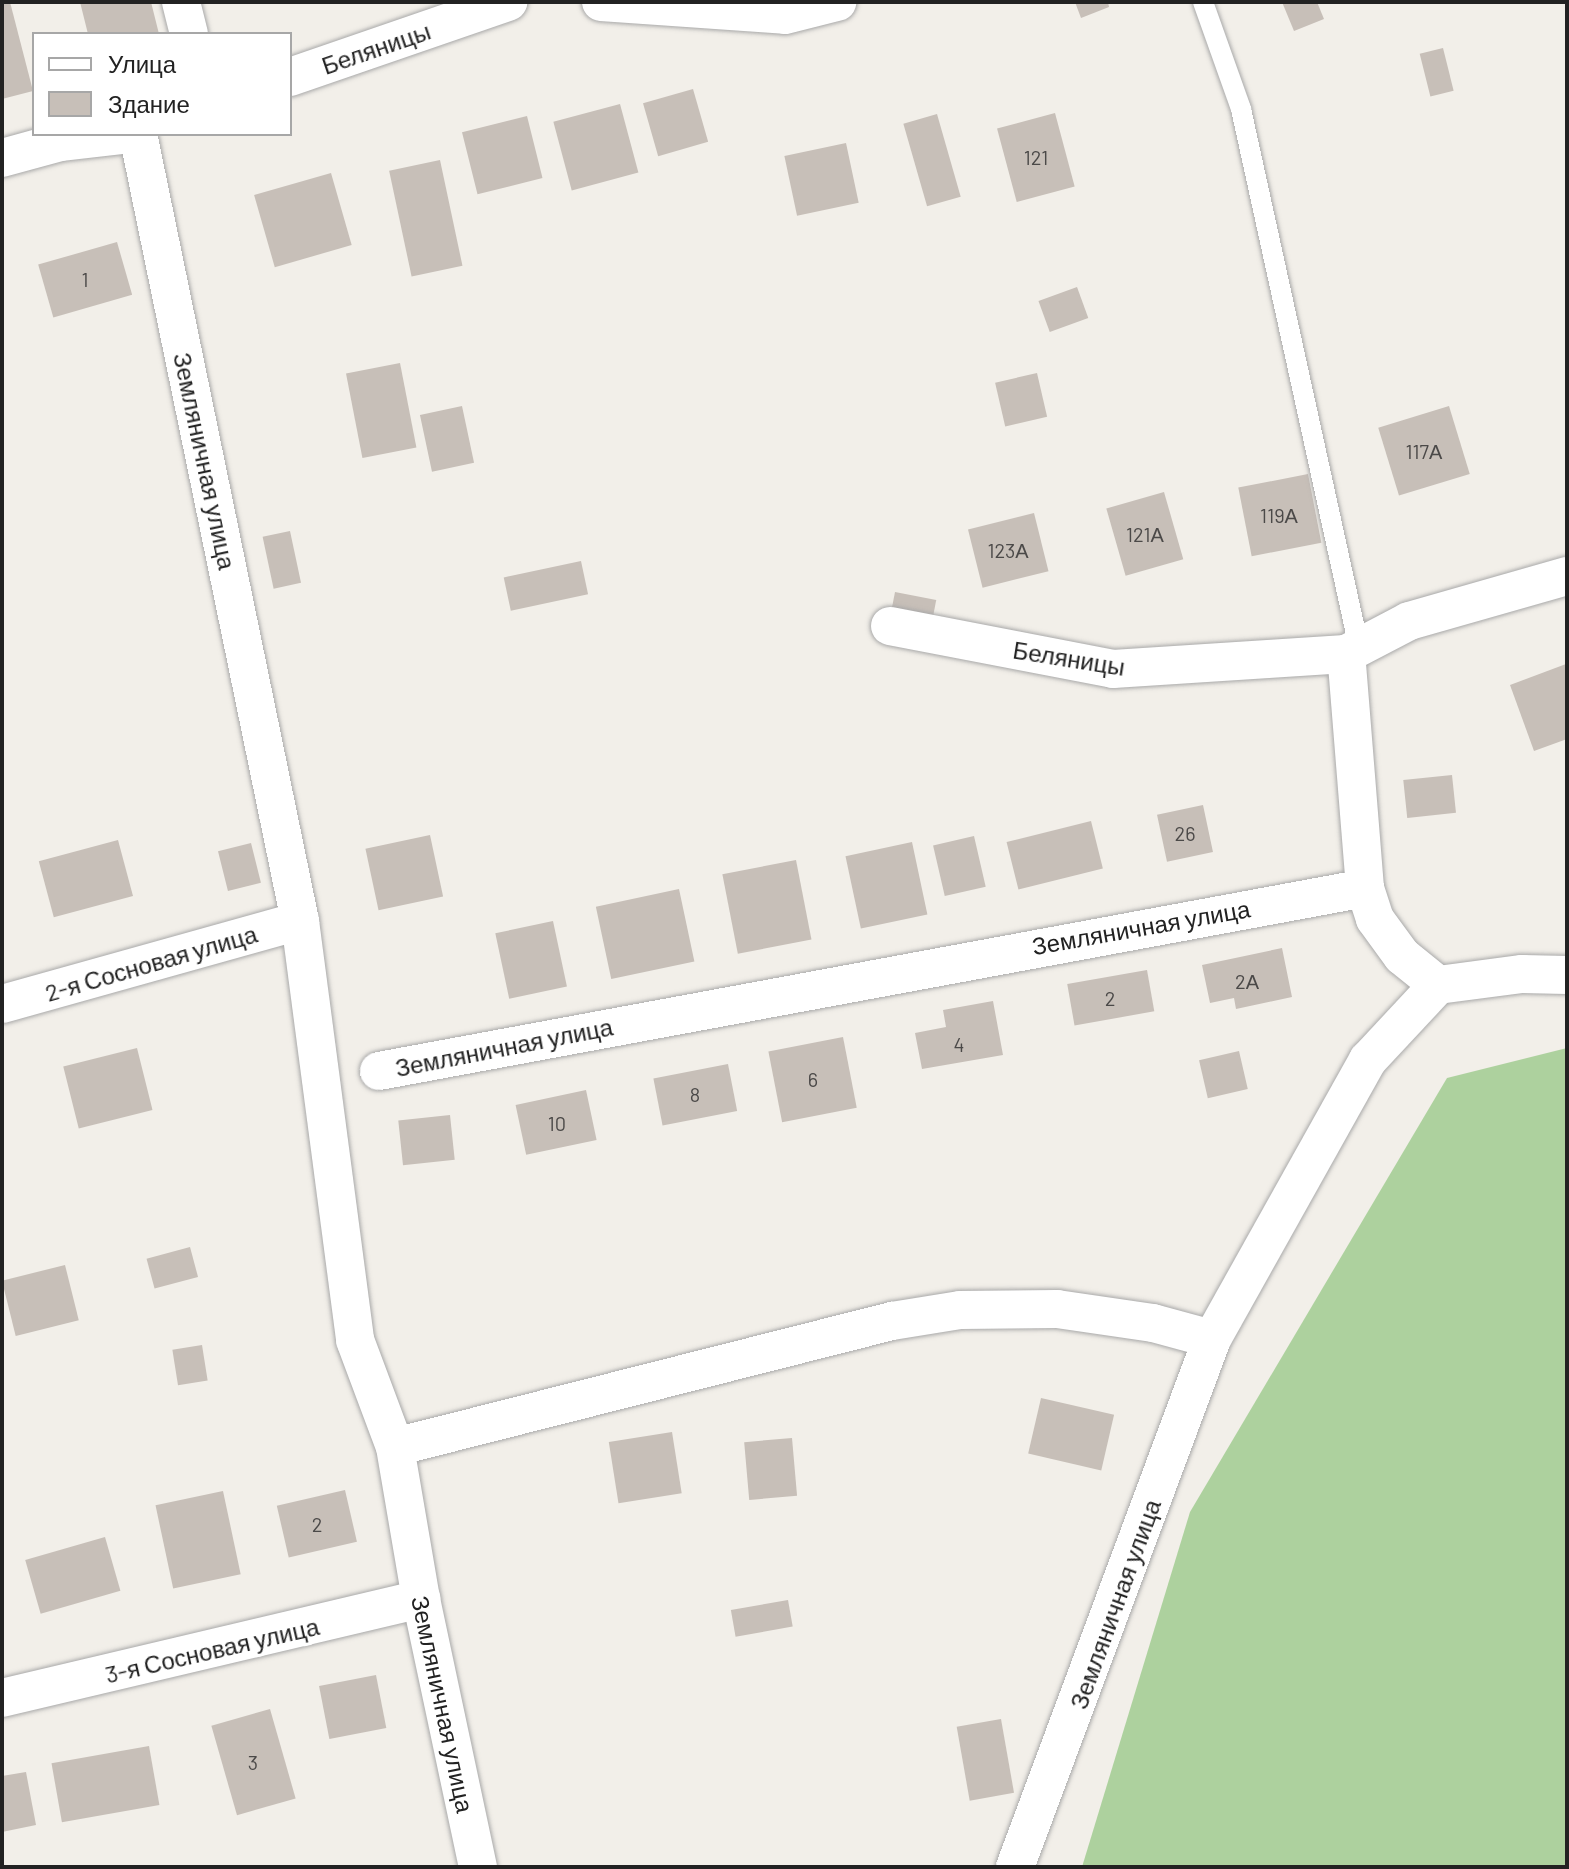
<!DOCTYPE html>
<html>
<head>
<meta charset="utf-8">
<style>
  body { margin:0 }
  #map { position:relative; width:1569px; height:1869px; overflow:hidden; background:#f2efe9; font-family:Barlow,sans-serif }
  div>[style] { position:absolute }
  .forest>* { inset:0; background:#add19e }
  .building>* { inset:0; background:#c7bfb8; transform-origin:0 0 }
  .roads { filter:drop-shadow(0 0 2px #a9a9a9) drop-shadow(0 0 2px #a9a9a9) }
  .service>* { height:20px; margin:-10px; padding:0 10px; transform-origin:10px; border-radius:10px; background:#fff }
  .minor>* { height:38px; margin:-19px; padding:0 19px; transform-origin:19px; border-radius:19px; background:#fff }
  span { translate:-50% -50%; white-space:nowrap; text-align:center; line-height:1.15; -webkit-text-stroke:6px #fff; paint-order:stroke }
  .number-label { font-size:20px; color:#4b4948 }
  .number-label span { -webkit-text-stroke-width:0 }
  .street-label { font-size:24px; color:#222 }
  .frame { position:absolute; inset:0; border:4px solid #222; pointer-events:none }
  .legend { position:absolute; left:32px; top:32px; width:260px; height:104px; box-sizing:border-box; background:#fff; border:2px solid #a7a7a7; margin:0; padding:10px 14px; list-style:none; font-size:24px; color:#222 }
  .legend li { display:flex; align-items:center; gap:16px; height:40px }
  .legend b { width:40px; border:2px solid #a7a7a7 }
</style>
</head>
<body>
<div id="map">
  <div class="forest">
    <div style="clip-path:polygon(1567px 1048px,1567px 1867px,1082px 1867px,1190px 1512px,1447px 1078px)"></div>
  </div>
  <div class="building">
    <div style="clip-path:polygon(2px 2px,10px 2px,33px 91px,2px 99px)"></div>
    <div style="clip-path:polygon(80px 2px,151px 2px,159px 34px,88px 34px)"></div>
    <div style="clip-path:polygon(1075px 2px,1108px 2px,1109px 7px,1081px 18px)"></div>
    <div style="clip-path:polygon(1282px 2px,1317px 2px,1324px 19px,1294px 31px)"></div>
    <div style="left:1443px;top:48px;width:44px;height:24px;rotate:76deg"></div>
    <div style="left:693px;top:89px;width:55px;height:52px;rotate:74deg"></div>
    <div style="left:620px;top:104px;width:71px;height:69px;rotate:75deg"></div>
    <div style="left:1055px;top:113px;width:76px;height:60px;rotate:75deg"></div>
    <div style="left:937px;top:114px;width:86px;height:35px;rotate:74deg"></div>
    <div style="left:527px;top:116px;width:64px;height:67px;rotate:76deg"></div>
    <div style="left:846px;top:143px;width:61px;height:63px;rotate:78deg"></div>
    <div style="left:440px;top:160px;width:108px;height:52px;rotate:78deg"></div>
    <div style="left:331px;top:173px;width:75px;height:80px;rotate:74deg"></div>
    <div style="left:117px;top:242px;width:55px;height:82px;rotate:74deg"></div>
    <div style="left:1077px;top:287px;width:33px;height:41px;rotate:70deg"></div>
    <div style="left:400px;top:363px;width:86px;height:55px;rotate:79deg"></div>
    <div style="left:1037px;top:373px;width:45px;height:43px;rotate:77deg"></div>
    <div style="left:462px;top:406px;width:58px;height:43px;rotate:78deg"></div>
    <div style="left:1449px;top:406px;width:71px;height:74px;rotate:73deg"></div>
    <div style="left:1308px;top:474px;width:70px;height:71px;rotate:79deg"></div>
    <div style="left:1164px;top:492px;width:70px;height:60px;rotate:74deg"></div>
    <div style="left:1034px;top:513px;width:60px;height:68px;rotate:76deg"></div>
    <div style="left:290px;top:531px;width:53px;height:28px;rotate:78deg"></div>
    <div style="left:581px;top:561px;width:34px;height:79px;rotate:78deg"></div>
    <div style="left:895px;top:592px;width:42px;height:26px;rotate:11deg"></div>
    <div style="clip-path:polygon(1566px 664px,1567px 739px,1534px 751px,1510px 685px)"></div>
    <div style="left:1452px;top:775px;width:38px;height:49px;rotate:84deg"></div>
    <div style="left:1203px;top:805px;width:48px;height:47px;rotate:78deg"></div>
    <div style="left:1091px;top:821px;width:49px;height:87px;rotate:76deg"></div>
    <div style="left:430px;top:835px;width:63px;height:66px;rotate:78deg"></div>
    <div style="left:974px;top:836px;width:52px;height:42px;rotate:77deg"></div>
    <div style="left:118px;top:840px;width:58px;height:82px;rotate:75deg"></div>
    <div style="left:912px;top:842px;width:74px;height:68px;rotate:78deg"></div>
    <div style="left:251px;top:843px;width:41px;height:34px;rotate:76deg"></div>
    <div style="left:796px;top:860px;width:81px;height:75px;rotate:79deg"></div>
    <div style="left:679px;top:889px;width:74px;height:85px;rotate:78deg"></div>
    <div style="left:553px;top:921px;width:67px;height:59px;rotate:78deg"></div>
    <div style="clip-path:polygon(1282px 948px,1292px 997px,1236px 1009px,1234px 998px,1210px 1003px,1202px 965px)"></div>
    <div style="left:1147px;top:970px;width:42px;height:81px;rotate:80deg"></div>
    <div style="clip-path:polygon(993px 1001px,1003px 1055px,922px 1069px,915px 1033px,946px 1027px,943px 1010px)"></div>
    <div style="left:843px;top:1037px;width:72px;height:76px;rotate:79deg"></div>
    <div style="left:137px;top:1048px;width:64px;height:76px;rotate:76deg"></div>
    <div style="left:1239px;top:1051px;width:39px;height:41px;rotate:77deg"></div>
    <div style="left:728px;top:1064px;width:48px;height:76px;rotate:79deg"></div>
    <div style="left:586px;top:1090px;width:51px;height:72px;rotate:78deg"></div>
    <div style="left:450px;top:1115px;width:45px;height:52px;rotate:84deg"></div>
    <div style="left:190px;top:1247px;width:31px;height:45px;rotate:75deg"></div>
    <div style="left:65px;top:1265px;width:57px;height:65px;rotate:76deg"></div>
    <div style="left:202px;top:1345px;width:36px;height:30px;rotate:81deg"></div>
    <div style="left:1041px;top:1398px;width:75px;height:57px;rotate:13deg"></div>
    <div style="left:672px;top:1432px;width:62px;height:64px;rotate:81deg"></div>
    <div style="left:792px;top:1438px;width:58px;height:48px;rotate:85deg"></div>
    <div style="left:345px;top:1490px;width:53px;height:70px;rotate:77deg"></div>
    <div style="left:223px;top:1491px;width:85px;height:69px;rotate:78deg"></div>
    <div style="left:105px;top:1537px;width:56px;height:83px;rotate:74deg"></div>
    <div style="left:788px;top:1600px;width:27px;height:58px;rotate:80deg"></div>
    <div style="left:376px;top:1675px;width:54px;height:58px;rotate:79deg"></div>
    <div style="left:270px;top:1709px;width:93px;height:61px;rotate:74deg"></div>
    <div style="left:1001px;top:1719px;width:75px;height:45px;rotate:80deg"></div>
    <div style="left:149px;top:1746px;width:60px;height:99px;rotate:80deg"></div>
    <div style="clip-path:polygon(26px 1772px,36px 1825px,2px 1832px,2px 1776px)"></div>
  </div>
  <div class="roads">
    <div class="service">
      <div style="left:1203px;top:2px;width:114px;rotate:70.4deg"></div>
      <div style="left:1241px;top:109px;width:547px;rotate:77.64deg"></div>
    </div>
    <div class="minor">
      <div style="left:181px;top:2px;width:33px;rotate:76deg"></div>
      <div style="left:601px;top:2px;width:184px;rotate:4deg"></div>
      <div style="left:785px;top:15px;width:54px;rotate:-14deg"></div>
      <div style="left:290px;top:77px;width:231px;rotate:-19deg"></div>
      <div style="left:138px;top:134px;width:804px;rotate:78.37deg"></div>
      <div style="left:300px;top:921px;width:423px;rotate:82.5deg"></div>
      <div style="left:355px;top:1340px;width:114px;rotate:69.5deg"></div>
      <div style="left:395px;top:1447px;width:154px;rotate:80.3deg"></div>
      <div style="left:421px;top:1599px;width:274px;rotate:78deg"></div>
      <div style="left:2px;top:158px;width:60px;rotate:-15.4deg"></div>
      <div style="left:60px;top:142px;width:70px;rotate:-6.5deg"></div>
      <div style="left:890px;top:626px;width:227px;rotate:10.9deg"></div>
      <div style="left:1113px;top:669px;width:233px;rotate:-3.7deg"></div>
      <div style="left:1438px;top:985px;width:46px;rotate:-141.1deg"></div>
      <div style="left:1402px;top:956px;width:46px;rotate:-126.1deg"></div>
      <div style="left:1375px;top:919px;width:33px;rotate:-108deg"></div>
      <div style="left:1365px;top:888px;width:235px;rotate:-94.6deg"></div>
      <div style="left:1346px;top:654px;width:71px;rotate:-27.6deg"></div>
      <div style="left:1409px;top:621px;width:164px;rotate:-15.9deg"></div>
      <div style="left:1438px;top:985px;width:85px;rotate:-7.5deg"></div>
      <div style="left:1522px;top:974px;width:45px;rotate:1.3deg"></div>
      <div style="left:2px;top:1004px;width:309px;rotate:-15.6deg"></div>
      <div style="left:379px;top:1071px;width:1003px;rotate:-10.51deg"></div>
      <div style="left:395px;top:1447px;width:513px;rotate:-14.23deg"></div>
      <div style="left:892px;top:1321px;width:69px;rotate:-9.2deg"></div>
      <div style="left:960px;top:1310px;width:97px;rotate:-0.6deg"></div>
      <div style="left:1057px;top:1309px;width:97px;rotate:8.3deg"></div>
      <div style="left:1153px;top:1323px;width:61px;rotate:15.2deg"></div>
      <div style="left:2px;top:1698px;width:431px;rotate:-13.3deg"></div>
      <div style="left:1015px;top:1867px;width:564px;rotate:-69.54deg"></div>
      <div style="left:1212px;top:1339px;width:320px;rotate:-60.8deg"></div>
      <div style="left:1368px;top:1060px;width:103px;rotate:-47deg"></div>
    </div>
  </div>
  <div class="number-label">
    <span style="left:1036px;top:157px">121</span>
    <span style="left:85px;top:279px">1</span>
    <span style="left:1424px;top:451px">117А</span>
    <span style="left:1279px;top:515px">119А</span>
    <span style="left:1145px;top:534px">121А</span>
    <span style="left:1008px;top:550px">123А</span>
    <span style="left:1185px;top:833px">26</span>
    <span style="left:1247px;top:981px">2А</span>
    <span style="left:1110px;top:998px">2</span>
    <span style="left:959px;top:1044px">4</span>
    <span style="left:813px;top:1079px">6</span>
    <span style="left:695px;top:1094px">8</span>
    <span style="left:557px;top:1123px">10</span>
    <span style="left:317px;top:1524px">2</span>
    <span style="left:253px;top:1762px">3</span>
  </div>
  <div class="street-label">
    <span style="left:376px;top:48px;rotate:-19deg">Беляницы</span>
    <span style="left:205px;top:461px;rotate:78deg">Земляничная улица</span>
    <span style="left:1069px;top:658px;rotate:9deg">Беляницы</span>
    <span style="left:1141px;top:927px;rotate:-10deg">Земляничная улица</span>
    <span style="left:151px;top:963px;rotate:-16deg">2-я Сосновая улица</span>
    <span style="left:504px;top:1047px;rotate:-11deg">Земляничная улица</span>
    <span style="left:1115px;top:1604px;rotate:-70deg">Земляничная улица</span>
    <span style="left:212px;top:1650px;rotate:-13deg">3-я Сосновая улица</span>
    <span style="left:443px;top:1704px;rotate:78deg">Земляничная улица</span>
  </div>
  <div class="frame"></div>
  <ul class="legend">
  <li><b style="height:10px;background:#fff"></b>Улица</li>
  <li><b style="height:22px;background:#c7bfb8"></b>Здание</li>
  </ul>
</div>
</body>
</html>
